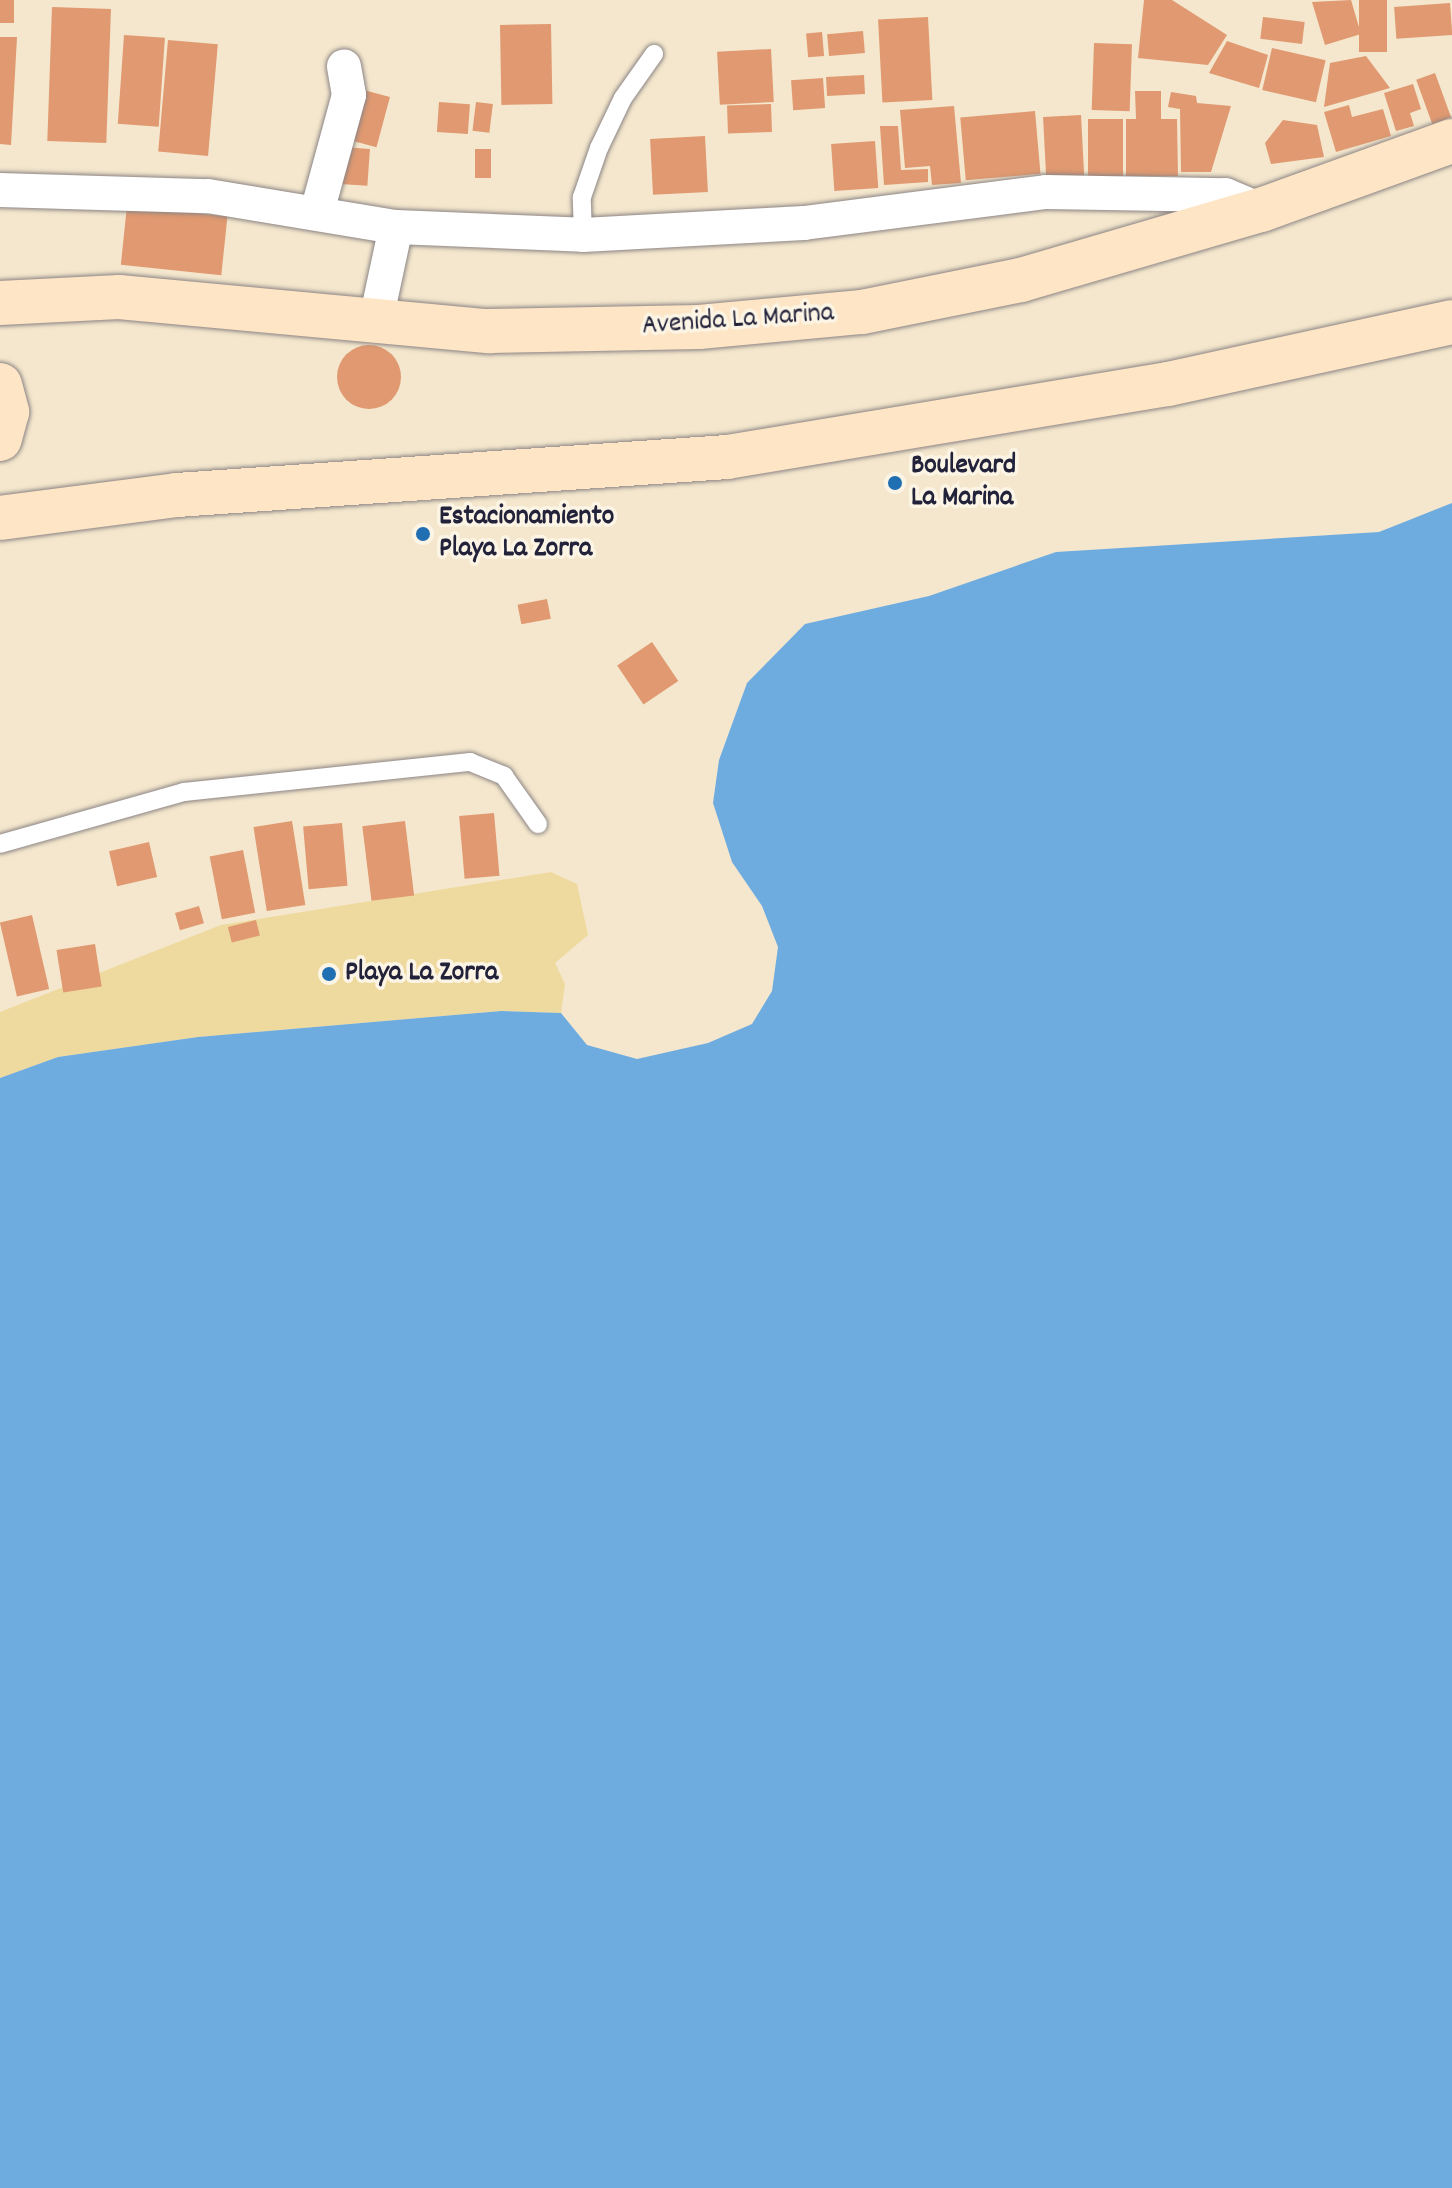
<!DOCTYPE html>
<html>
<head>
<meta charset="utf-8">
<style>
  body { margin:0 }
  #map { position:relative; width:1452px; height:2188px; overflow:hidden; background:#f4e7cd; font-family:Dekko,sans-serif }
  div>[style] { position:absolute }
  .sand>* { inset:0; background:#eeda9e }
  .water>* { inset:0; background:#6eace0 }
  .building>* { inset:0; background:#e09970; transform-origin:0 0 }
  .round { border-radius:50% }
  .roads { filter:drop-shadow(0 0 2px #8b8484) drop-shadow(0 0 2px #8b8484) }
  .service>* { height:18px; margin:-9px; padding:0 9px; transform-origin:9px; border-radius:9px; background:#fff }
  .minor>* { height:34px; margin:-17px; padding:0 17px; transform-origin:17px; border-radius:17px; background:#fff }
  .secondary>* { height:44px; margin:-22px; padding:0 22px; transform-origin:22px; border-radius:22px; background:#fde5c5 }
  .dots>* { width:22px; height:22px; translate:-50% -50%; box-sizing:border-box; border:4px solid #fcf5e5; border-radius:50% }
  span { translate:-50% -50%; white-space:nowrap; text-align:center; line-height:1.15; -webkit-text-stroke:7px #fcf5e5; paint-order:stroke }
  .street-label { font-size:28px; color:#22223b }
  .poi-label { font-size:28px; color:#22223b; font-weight:700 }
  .left { translate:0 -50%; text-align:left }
</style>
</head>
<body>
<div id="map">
  <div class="sand">
    <div style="clip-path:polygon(551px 872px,577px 884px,588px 935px,555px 963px,565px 984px,561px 1013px,501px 1011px,198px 1037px,58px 1057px,0 1078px,0 1012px,221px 925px)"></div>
  </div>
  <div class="water">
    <div style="clip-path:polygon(1452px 503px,1452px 2188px,0 2188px,0 1078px,58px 1057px,198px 1037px,501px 1011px,561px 1013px,587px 1045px,637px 1059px,708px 1043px,752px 1024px,772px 991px,778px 947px,762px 906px,732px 862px,713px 803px,719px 760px,747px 683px,805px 624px,929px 596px,1056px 552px,1379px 532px)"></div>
  </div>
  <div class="building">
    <div style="left:0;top:0;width:14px;height:23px"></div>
    <div style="clip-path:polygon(1144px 0,1172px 0,1227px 35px,1208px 65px,1138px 58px)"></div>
    <div style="clip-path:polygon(1351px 0,1361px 34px,1325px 45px,1312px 2px)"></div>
    <div style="left:1359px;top:0;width:28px;height:52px"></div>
    <div style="left:1450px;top:3px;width:32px;height:56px;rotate:86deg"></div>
    <div style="left:52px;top:7px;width:59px;height:134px;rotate:2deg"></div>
    <div style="left:928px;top:17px;width:83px;height:50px;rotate:87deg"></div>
    <div style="left:1263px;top:17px;width:42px;height:22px;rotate:7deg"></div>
    <div style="left:551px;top:24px;width:80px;height:51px;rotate:89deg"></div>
    <div style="left:863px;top:31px;width:22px;height:36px;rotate:85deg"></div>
    <div style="left:822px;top:32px;width:24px;height:16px;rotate:85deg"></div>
    <div style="left:124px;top:35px;width:41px;height:89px;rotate:4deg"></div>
    <div style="clip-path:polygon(0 37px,17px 37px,11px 145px,0 144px)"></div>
    <div style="left:168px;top:40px;width:50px;height:112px;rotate:5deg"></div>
    <div style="clip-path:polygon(1227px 41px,1268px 55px,1259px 88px,1209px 73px)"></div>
    <div style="left:1094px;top:43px;width:38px;height:67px;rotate:2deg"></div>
    <div style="left:1272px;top:48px;width:55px;height:43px;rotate:13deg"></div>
    <div style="left:771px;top:49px;width:53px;height:54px;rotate:87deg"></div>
    <div style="clip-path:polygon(1366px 56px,1390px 88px,1324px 107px,1330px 63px)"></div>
    <div style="left:1435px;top:73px;width:47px;height:20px;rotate:70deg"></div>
    <div style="left:864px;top:75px;width:19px;height:38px;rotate:87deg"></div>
    <div style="left:823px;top:78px;width:30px;height:32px;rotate:86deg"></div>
    <div style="clip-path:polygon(1413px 84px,1421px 109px,1410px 113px,1414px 126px,1396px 131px,1384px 93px)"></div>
    <div style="left:360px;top:89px;width:31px;height:52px;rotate:15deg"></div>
    <div style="clip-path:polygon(1135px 91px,1161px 91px,1161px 119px,1177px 119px,1178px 176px,1126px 176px,1126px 119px,1136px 119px)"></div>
    <div style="clip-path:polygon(1171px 92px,1196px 96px,1197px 103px,1231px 106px,1211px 172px,1181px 172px,1180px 109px,1168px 107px)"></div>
    <div style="left:439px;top:102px;width:31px;height:30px;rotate:4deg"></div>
    <div style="left:476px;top:102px;width:17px;height:29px;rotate:7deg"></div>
    <div style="left:771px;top:104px;width:28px;height:44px;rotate:88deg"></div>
    <div style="clip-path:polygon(1349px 105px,1352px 117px,1383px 109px,1391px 136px,1336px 152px,1324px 112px)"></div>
    <div style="clip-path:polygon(954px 106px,961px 183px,932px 185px,930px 166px,905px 168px,900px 110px)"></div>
    <div style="left:1035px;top:111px;width:63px;height:75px;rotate:85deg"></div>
    <div style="left:1081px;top:115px;width:63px;height:38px;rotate:87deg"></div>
    <div style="left:1088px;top:119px;width:35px;height:59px"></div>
    <div style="clip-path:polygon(1283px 120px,1317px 125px,1324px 157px,1271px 164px,1265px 143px)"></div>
    <div style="clip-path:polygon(880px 126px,898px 126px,901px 170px,928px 169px,928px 182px,884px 185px)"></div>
    <div style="left:705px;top:136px;width:56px;height:55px;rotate:87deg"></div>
    <div style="left:875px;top:141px;width:47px;height:44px;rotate:86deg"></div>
    <div style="left:343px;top:147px;width:27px;height:37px;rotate:4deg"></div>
    <div style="left:475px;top:149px;width:16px;height:29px"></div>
    <div style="left:127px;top:206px;width:101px;height:59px;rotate:6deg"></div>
    <div class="round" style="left:337px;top:345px;width:64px;height:64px"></div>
    <div style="left:547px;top:599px;width:20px;height:30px;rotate:79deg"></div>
    <div style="left:652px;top:642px;width:47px;height:42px;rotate:56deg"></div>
    <div style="left:494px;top:813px;width:63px;height:35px;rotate:85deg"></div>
    <div style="left:292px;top:821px;width:85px;height:39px;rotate:81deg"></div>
    <div style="left:405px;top:821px;width:75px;height:43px;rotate:83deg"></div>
    <div style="left:342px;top:823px;width:63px;height:39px;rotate:85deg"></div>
    <div style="left:149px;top:842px;width:36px;height:41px;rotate:77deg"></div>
    <div style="left:243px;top:850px;width:64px;height:34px;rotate:79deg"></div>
    <div style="left:199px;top:906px;width:18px;height:25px;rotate:74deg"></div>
    <div style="left:32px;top:915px;width:76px;height:33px;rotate:77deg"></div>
    <div style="left:256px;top:920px;width:16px;height:29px;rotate:76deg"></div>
    <div style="left:95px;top:944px;width:43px;height:39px;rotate:81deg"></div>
  </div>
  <div class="roads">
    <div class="service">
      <div style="left:583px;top:235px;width:38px;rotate:-92deg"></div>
      <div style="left:582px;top:197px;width:52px;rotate:-70.9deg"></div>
      <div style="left:599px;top:148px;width:55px;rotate:-64.4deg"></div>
      <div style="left:623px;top:98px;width:54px;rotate:-54.8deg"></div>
      <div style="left:0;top:844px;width:191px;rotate:-15.8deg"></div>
      <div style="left:184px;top:792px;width:288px;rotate:-6deg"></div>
      <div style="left:470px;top:762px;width:37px;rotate:22deg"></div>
      <div style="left:504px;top:776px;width:59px;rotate:54.7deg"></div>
    </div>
    <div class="minor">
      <div style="left:0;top:190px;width:208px;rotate:1.7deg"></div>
      <div style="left:208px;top:196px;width:191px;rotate:9.4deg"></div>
      <div style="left:396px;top:227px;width:187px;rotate:2.4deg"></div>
      <div style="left:583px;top:235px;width:221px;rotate:-3.1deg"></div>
      <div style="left:804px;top:223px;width:244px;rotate:-7.3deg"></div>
      <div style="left:1046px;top:192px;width:179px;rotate:1deg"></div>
      <div style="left:1225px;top:195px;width:39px;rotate:23deg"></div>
      <div style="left:317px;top:212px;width:121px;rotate:-74.7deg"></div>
      <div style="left:349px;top:95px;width:29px;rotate:-100deg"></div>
      <div style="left:376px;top:320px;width:95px;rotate:-77.9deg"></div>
    </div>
    <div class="secondary">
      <div style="left:0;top:303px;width:119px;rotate:-2.9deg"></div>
      <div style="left:119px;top:297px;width:372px;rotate:5.3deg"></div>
      <div style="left:489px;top:331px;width:210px;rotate:-1.1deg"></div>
      <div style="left:699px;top:327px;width:164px;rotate:-5.3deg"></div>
      <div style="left:862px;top:312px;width:162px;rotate:-11.4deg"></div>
      <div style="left:1021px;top:280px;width:250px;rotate:-16.3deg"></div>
      <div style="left:1261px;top:210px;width:203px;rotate:-19.9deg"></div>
      <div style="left:0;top:385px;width:28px;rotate:75deg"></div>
      <div style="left:7px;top:412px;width:28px;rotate:105deg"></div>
      <div style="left:0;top:518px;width:178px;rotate:-7.4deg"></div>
      <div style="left:177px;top:495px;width:551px;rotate:-3.95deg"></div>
      <div style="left:727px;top:457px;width:447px;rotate:-9.4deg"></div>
      <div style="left:1168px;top:384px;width:291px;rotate:-12.3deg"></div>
    </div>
  </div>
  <div class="dots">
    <div style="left:895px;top:483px;background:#1f6fb2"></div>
    <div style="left:423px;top:534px;background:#1f6fb2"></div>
    <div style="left:329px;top:974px;background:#1f6fb2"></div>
  </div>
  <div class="street-label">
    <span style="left:738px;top:321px;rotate:-4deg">Avenida La Marina</span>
  </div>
  <div class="poi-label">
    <span class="left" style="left:911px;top:483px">Boulevard<br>La Marina</span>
    <span class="left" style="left:439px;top:534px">Estacionamiento<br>Playa La Zorra</span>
    <span class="left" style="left:345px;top:974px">Playa La Zorra</span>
  </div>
</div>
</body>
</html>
